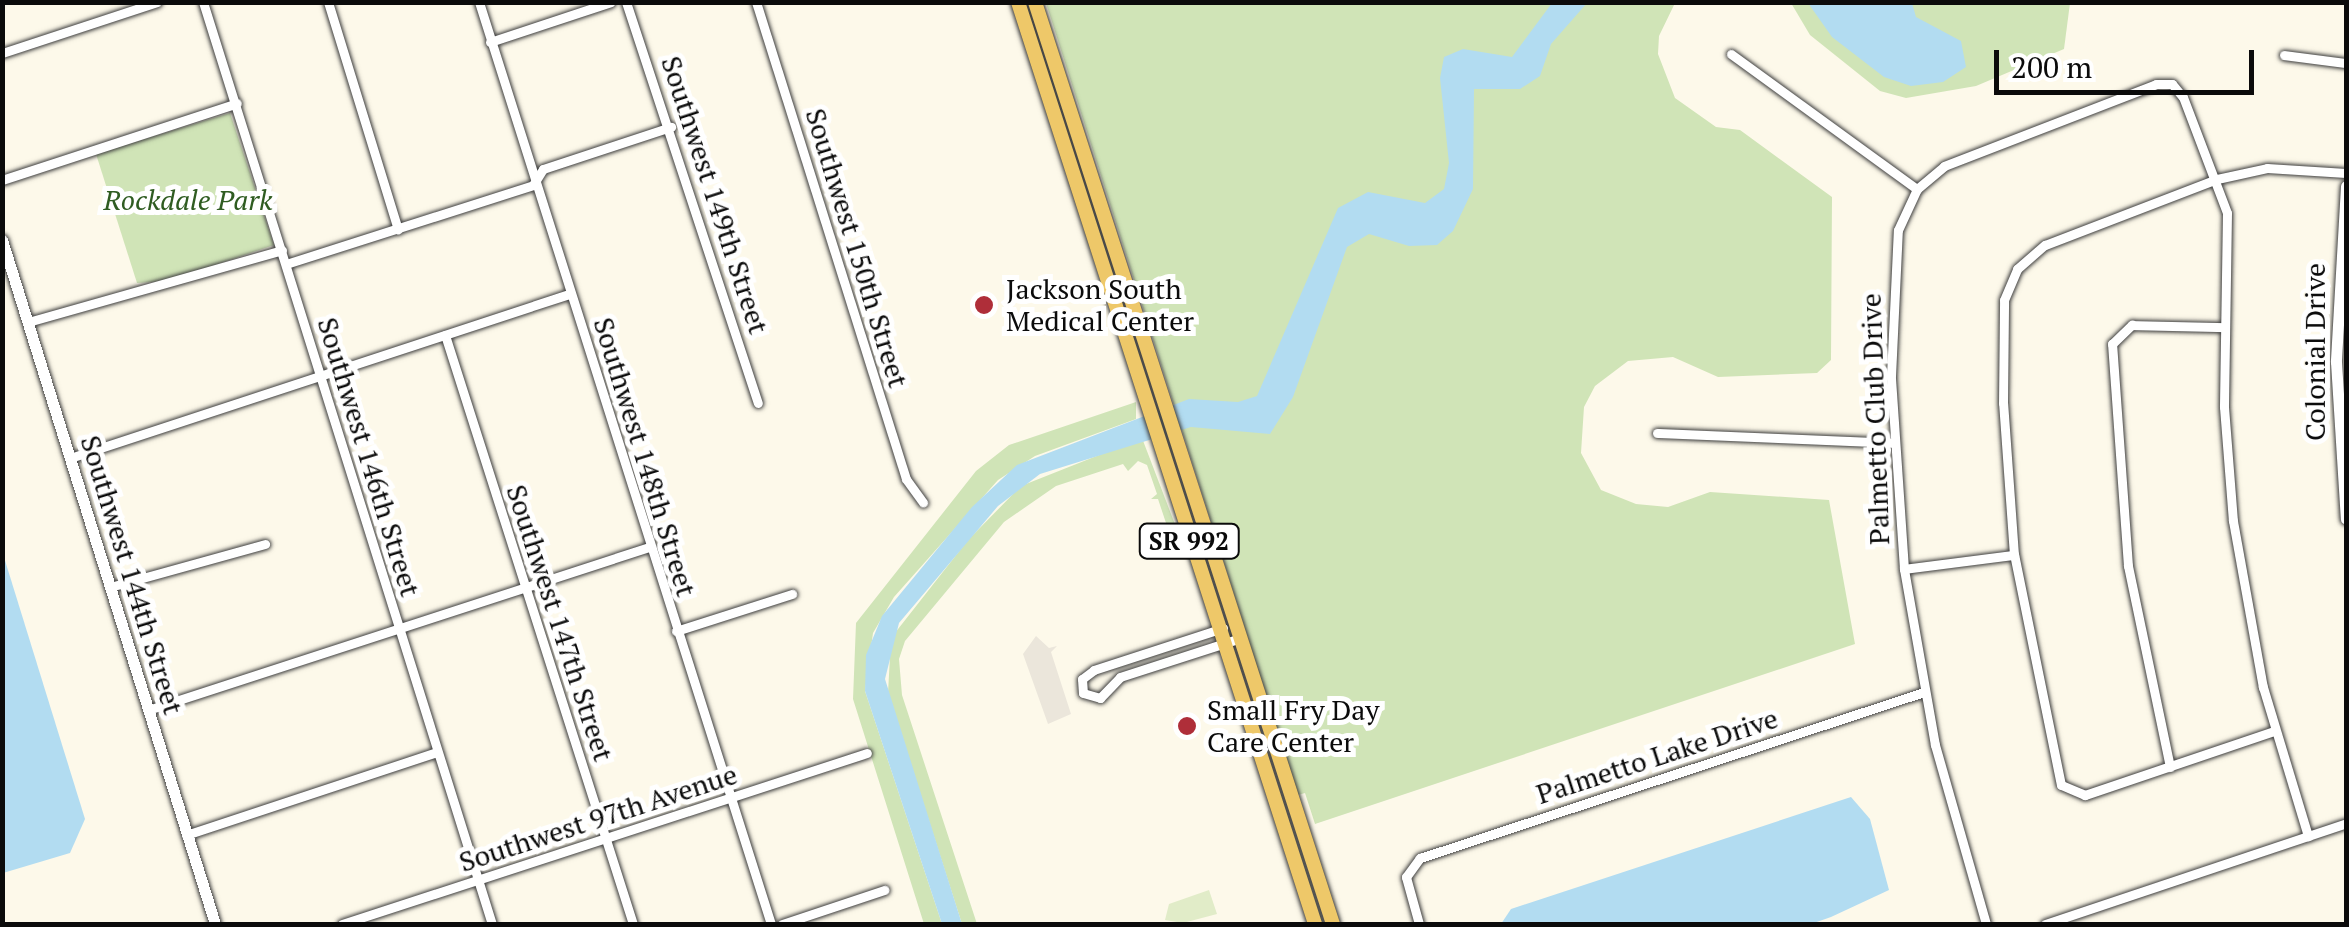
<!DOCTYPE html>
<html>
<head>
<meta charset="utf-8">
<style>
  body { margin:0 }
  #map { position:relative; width:2349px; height:927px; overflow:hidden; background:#fdf9ea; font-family:"PT Serif",serif }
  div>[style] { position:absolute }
  .green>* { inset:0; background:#d0e4b7 }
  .pitch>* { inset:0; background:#e1ecc8 }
  .plaza>* { inset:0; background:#ebe6db }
  .water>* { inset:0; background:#b2dcf1 }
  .roads { filter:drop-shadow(0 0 2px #3e3e3e) drop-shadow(0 0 2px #3e3e3e) }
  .minor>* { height:9px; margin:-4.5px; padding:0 4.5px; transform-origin:4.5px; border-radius:4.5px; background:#fff }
  .tertiary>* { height:11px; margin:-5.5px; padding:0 5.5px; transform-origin:5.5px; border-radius:5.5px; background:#fff }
  .primary>* { height:14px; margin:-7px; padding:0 7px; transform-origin:7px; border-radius:7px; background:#eec869 }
  .dots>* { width:28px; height:28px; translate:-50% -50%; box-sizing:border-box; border:5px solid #fff; border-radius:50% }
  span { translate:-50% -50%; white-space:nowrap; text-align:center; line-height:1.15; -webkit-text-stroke:10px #fff; paint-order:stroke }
  .shield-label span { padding:2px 8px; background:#fff; border:2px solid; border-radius:8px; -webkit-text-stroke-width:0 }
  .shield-label { font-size:25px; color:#0b0b0b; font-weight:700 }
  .street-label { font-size:28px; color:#0b0b0b }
  .park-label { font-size:28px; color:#2f5c21; font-style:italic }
  .poi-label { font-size:28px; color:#0b0b0b }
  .left { translate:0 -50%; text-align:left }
  .frame { position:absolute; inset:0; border:5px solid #0b0b0b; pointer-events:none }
  .scale { position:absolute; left:1994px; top:50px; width:260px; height:45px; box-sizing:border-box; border:5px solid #0b0b0b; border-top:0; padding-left:12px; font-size:30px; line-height:35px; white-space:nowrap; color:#0b0b0b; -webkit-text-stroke:8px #fff; paint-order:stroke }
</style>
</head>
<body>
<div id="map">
  <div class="green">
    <div style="clip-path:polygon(1046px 3px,1675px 3px,1659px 36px,1658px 54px,1675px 98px,1716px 127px,1740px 130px,1832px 197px,1831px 360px,1817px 373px,1718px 377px,1673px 357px,1628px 361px,1595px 386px,1584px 407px,1581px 453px,1601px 490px,1636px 504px,1668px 507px,1710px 492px,1829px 500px,1855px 644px,1315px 824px,1305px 793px,1298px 795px)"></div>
    <div style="clip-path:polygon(1791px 3px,2070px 3px,2064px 49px,1976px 86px,1906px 98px,1880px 91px,1810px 35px)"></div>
    <div style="clip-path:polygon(230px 113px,274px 245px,168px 281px,137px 283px,96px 154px)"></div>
    <div style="clip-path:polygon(1136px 402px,1136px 419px,1035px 456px,998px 480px,894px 597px,873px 633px,865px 691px,942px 924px,924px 924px,853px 699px,856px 623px,976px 471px,1009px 445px)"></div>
    <div style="clip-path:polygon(1142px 438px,1176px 527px,1168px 529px,1158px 499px,1151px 499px,1157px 494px,1147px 465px,1138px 461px,1128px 471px,1123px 464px,1056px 486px,1004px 522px,905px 641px,899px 659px,902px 695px,977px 924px,962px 924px,888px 693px,891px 638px,968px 540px,1021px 486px)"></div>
  </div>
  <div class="pitch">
    <div style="clip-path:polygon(1209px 890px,1217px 914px,1183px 923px,1165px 920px,1169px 904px)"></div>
  </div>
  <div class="plaza">
    <div style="clip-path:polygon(1036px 636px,1049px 648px,1057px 646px,1051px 652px,1071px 714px,1048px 724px,1023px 654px)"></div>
  </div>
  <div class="water">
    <div style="clip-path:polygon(1552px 3px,1587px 3px,1551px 44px,1540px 76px,1520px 89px,1474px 89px,1473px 189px,1453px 231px,1437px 245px,1409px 246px,1369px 234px,1347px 247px,1293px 397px,1270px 434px,1191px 427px,1040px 474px,998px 506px,899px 623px,885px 679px,962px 924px,942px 924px,865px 691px,866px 655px,882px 616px,972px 507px,1017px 465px,1189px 399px,1238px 402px,1257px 396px,1338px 208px,1368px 192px,1425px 203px,1444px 189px,1449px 163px,1440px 78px,1444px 57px,1463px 49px,1512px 57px)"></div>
    <div style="clip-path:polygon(1808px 3px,1912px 3px,1916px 17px,1961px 41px,1966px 67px,1943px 82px,1911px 86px,1884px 77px,1832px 37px)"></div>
    <div style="clip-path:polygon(3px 554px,85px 819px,70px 853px,3px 873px)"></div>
    <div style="clip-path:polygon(1851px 797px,1870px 819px,1889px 890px,1831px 917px,1811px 924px,1501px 924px,1511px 909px)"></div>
  </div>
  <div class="roads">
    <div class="minor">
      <div style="left:203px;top:2px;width:966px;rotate:72.6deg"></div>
      <div style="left:328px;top:2px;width:238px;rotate:72.9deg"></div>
      <div style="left:479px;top:2px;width:967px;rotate:72.43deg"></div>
      <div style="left:626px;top:2px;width:422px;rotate:71.8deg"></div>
      <div style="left:756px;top:2px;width:500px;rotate:72.54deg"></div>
      <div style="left:906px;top:479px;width:29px;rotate:54deg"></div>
      <div style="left:490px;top:42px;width:127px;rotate:-18.3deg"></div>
      <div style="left:2px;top:53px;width:163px;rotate:-18.2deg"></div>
      <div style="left:1731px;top:54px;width:230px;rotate:36deg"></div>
      <div style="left:2284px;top:55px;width:63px;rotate:7.4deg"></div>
      <div style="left:2px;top:180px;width:247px;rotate:-18.1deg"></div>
      <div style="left:286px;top:264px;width:259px;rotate:-17.7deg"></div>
      <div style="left:533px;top:185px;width:19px;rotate:-58deg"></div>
      <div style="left:543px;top:169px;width:135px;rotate:-18.2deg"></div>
      <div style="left:28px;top:322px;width:264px;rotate:-15.8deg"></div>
      <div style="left:445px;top:335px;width:618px;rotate:72.3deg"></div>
      <div style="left:1657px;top:433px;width:236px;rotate:2.4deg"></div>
      <div style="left:70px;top:458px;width:525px;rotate:-18.19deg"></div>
      <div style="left:1904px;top:569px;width:111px;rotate:-7.3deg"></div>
      <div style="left:110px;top:587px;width:161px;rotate:-15.5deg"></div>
      <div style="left:1223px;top:628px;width:136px;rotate:162deg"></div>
      <div style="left:1094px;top:670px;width:15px;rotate:143deg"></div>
      <div style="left:1082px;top:679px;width:14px;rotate:86deg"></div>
      <div style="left:1083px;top:693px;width:18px;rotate:16deg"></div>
      <div style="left:1100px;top:698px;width:29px;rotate:-46deg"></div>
      <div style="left:1120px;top:677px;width:124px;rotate:-17.9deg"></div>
      <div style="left:676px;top:631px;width:122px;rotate:-17.7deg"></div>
      <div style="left:148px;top:710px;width:527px;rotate:-18.02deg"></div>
      <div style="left:2274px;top:731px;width:200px;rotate:161.3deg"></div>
      <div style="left:2085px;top:795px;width:26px;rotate:-157deg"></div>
      <div style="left:2061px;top:785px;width:235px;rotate:-101.5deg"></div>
      <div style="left:2014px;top:555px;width:152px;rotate:-94.1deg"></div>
      <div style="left:2003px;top:403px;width:103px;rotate:-89.4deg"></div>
      <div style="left:2004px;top:300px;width:34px;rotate:-67deg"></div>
      <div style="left:2017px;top:269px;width:37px;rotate:-41deg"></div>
      <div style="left:2045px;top:245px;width:184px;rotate:-21deg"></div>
      <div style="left:2217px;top:179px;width:51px;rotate:-12.4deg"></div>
      <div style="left:2267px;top:168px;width:79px;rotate:3.6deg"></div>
      <div style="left:2170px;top:767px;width:205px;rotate:-101.8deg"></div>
      <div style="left:2128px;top:566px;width:223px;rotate:-94.1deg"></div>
      <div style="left:2112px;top:344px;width:28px;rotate:-44deg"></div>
      <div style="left:2132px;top:325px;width:91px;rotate:1.3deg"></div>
      <div style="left:186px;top:835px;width:264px;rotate:-18.3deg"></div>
      <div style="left:342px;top:924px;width:552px;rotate:-18.04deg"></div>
      <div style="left:782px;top:924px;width:108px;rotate:-18.4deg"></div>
      <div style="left:1419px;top:924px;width:49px;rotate:-105.5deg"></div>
      <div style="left:1406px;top:877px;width:24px;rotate:-54deg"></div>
      <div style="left:1420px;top:858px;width:531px;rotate:-18.23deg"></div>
      <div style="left:1986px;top:924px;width:186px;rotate:-105.9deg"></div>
      <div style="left:1935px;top:745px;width:179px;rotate:-100deg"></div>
      <div style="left:1904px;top:569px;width:193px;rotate:-93.9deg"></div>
      <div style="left:1891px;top:376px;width:146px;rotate:-87.3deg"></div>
      <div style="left:1898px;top:230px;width:45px;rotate:-65.1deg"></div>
      <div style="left:1917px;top:189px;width:35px;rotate:-40deg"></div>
      <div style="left:1944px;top:166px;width:227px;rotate:-21.1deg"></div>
      <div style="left:2156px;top:84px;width:16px"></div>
      <div style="left:2172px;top:84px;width:17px;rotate:50deg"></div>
      <div style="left:2183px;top:97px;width:124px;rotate:69.2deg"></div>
      <div style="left:2227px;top:213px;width:194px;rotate:90.9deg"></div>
      <div style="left:2224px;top:407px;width:114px;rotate:85.5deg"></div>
      <div style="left:2233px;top:521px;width:169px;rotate:79.8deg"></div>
      <div style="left:2263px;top:687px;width:156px;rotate:73.2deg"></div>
      <div style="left:2045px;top:924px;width:317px;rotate:-18.5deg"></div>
    </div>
    <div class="tertiary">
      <div style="left:2346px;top:186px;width:176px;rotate:93.3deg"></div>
      <div style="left:2336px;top:362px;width:157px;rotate:86.4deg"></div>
      <div style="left:2px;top:240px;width:716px;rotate:72.7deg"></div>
    </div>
    <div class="primary">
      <div style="left:1018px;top:2px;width:969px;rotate:72.14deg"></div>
      <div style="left:1035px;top:2px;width:969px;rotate:72.09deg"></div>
    </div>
  </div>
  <div class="dots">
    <div style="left:984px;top:305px;background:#af2e39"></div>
    <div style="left:1187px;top:726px;background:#af2e39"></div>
  </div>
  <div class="shield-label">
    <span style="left:1189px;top:541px">SR 992</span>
  </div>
  <div class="street-label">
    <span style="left:715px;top:195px;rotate:72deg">Southwest 149th Street</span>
    <span style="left:857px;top:248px;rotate:73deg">Southwest 150th Street</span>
    <span style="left:2315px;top:352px;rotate:-90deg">Colonial Drive</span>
    <span style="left:1875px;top:419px;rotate:-92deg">Palmetto Club Drive</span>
    <span style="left:369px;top:457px;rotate:73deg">Southwest 146th Street</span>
    <span style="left:645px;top:457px;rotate:73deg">Southwest 148th Street</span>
    <span style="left:132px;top:575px;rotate:73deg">Southwest 144th Street</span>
    <span style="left:560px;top:623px;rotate:72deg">Southwest 147th Street</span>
    <span style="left:1657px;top:756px;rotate:-18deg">Palmetto Lake Drive</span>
    <span style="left:598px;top:818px;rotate:-18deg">Southwest 97th Avenue</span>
  </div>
  <div class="park-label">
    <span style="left:188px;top:200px">Rockdale Park</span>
  </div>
  <div class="poi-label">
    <span class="left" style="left:1006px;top:305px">Jackson South<br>Medical Center</span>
    <span class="left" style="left:1207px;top:726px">Small Fry Day<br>Care Center</span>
  </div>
  <div class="frame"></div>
  <div class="scale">200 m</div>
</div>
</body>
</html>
